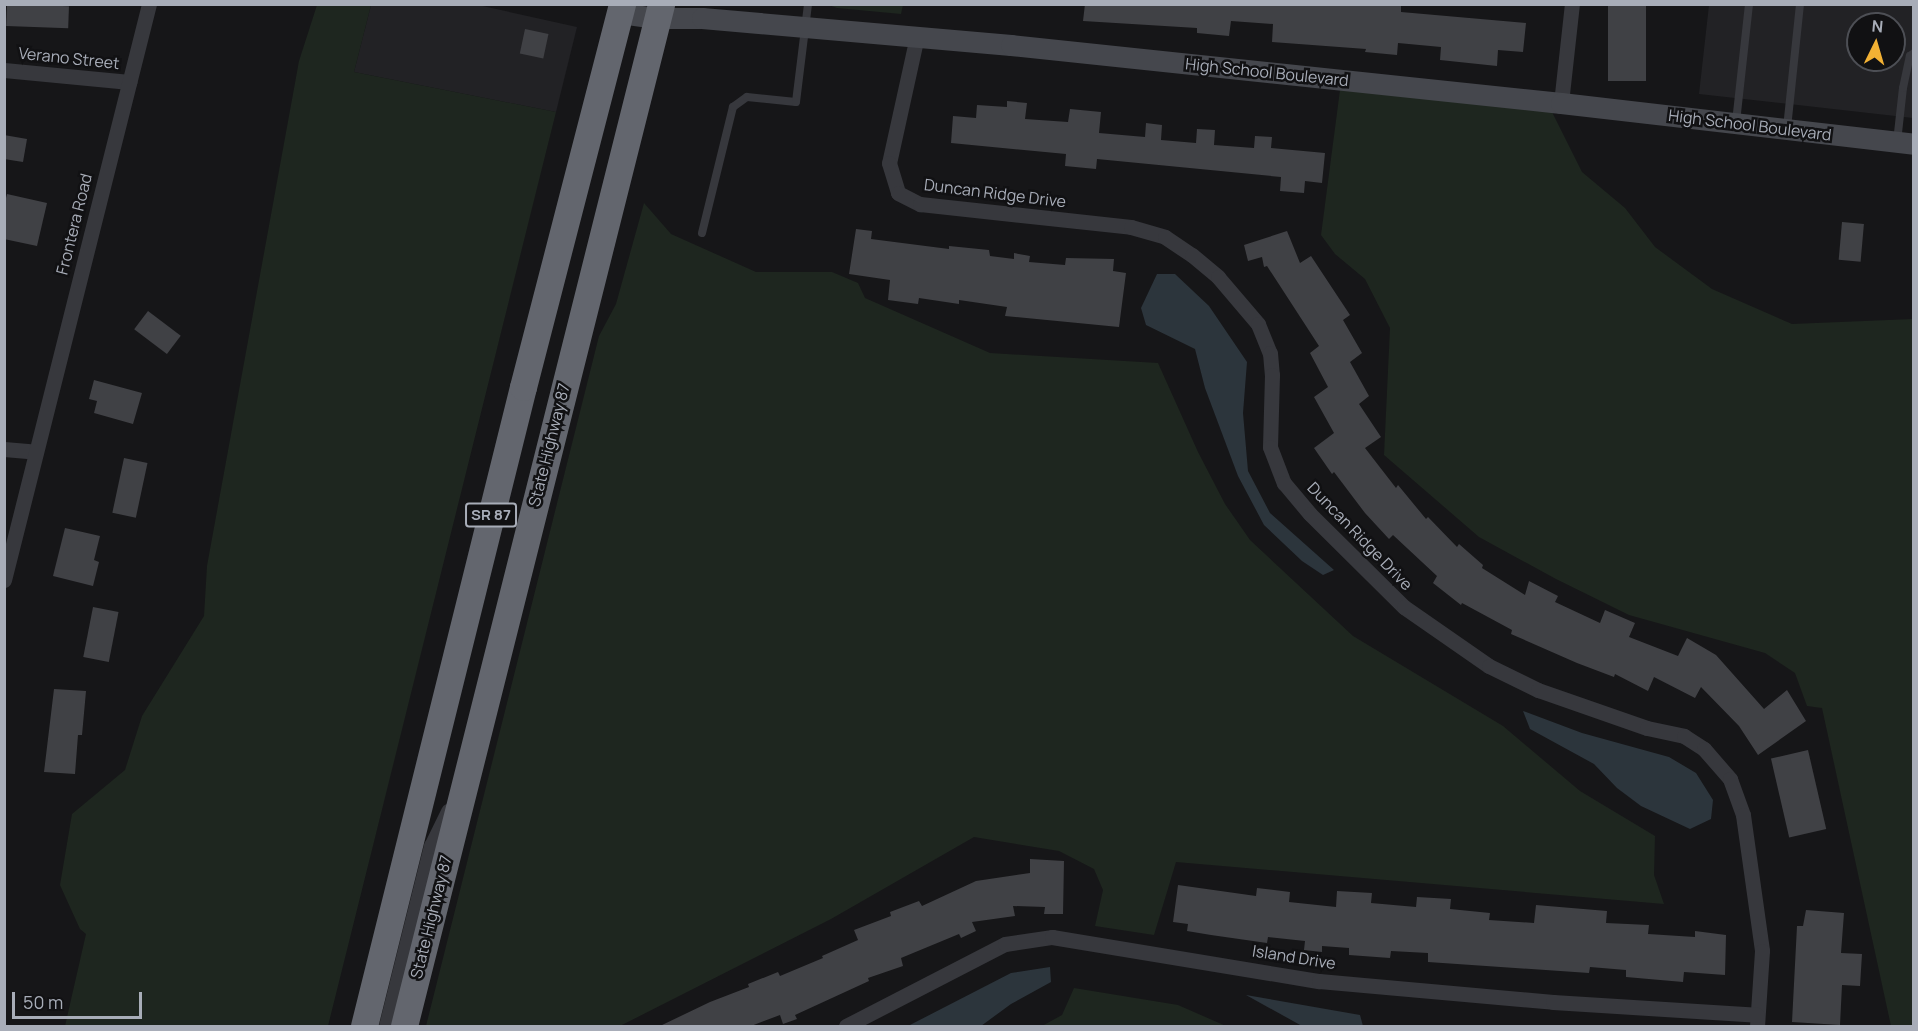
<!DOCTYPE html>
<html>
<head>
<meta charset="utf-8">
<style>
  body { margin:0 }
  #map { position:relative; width:1918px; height:1031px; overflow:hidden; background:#161618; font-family:Manrope,sans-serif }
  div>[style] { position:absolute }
  .built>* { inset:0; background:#222225 }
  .green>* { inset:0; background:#1e261f }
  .water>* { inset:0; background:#2c353c }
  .building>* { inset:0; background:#404145; transform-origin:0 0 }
  .lane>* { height:8px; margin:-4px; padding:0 4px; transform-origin:4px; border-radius:4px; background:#37383d }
  .street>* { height:15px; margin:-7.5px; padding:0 7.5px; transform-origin:7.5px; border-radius:7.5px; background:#37383d }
  .secondary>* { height:21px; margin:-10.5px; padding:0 10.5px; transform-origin:10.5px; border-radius:10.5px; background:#45474d }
  .highway>* { height:27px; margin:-13.5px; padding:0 13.5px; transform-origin:13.5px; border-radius:13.5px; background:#63666e }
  span { translate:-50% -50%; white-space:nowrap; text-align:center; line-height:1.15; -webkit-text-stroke:5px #111113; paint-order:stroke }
  .shield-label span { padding:2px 4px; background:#111113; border:2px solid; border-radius:4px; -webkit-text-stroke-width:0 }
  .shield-label { font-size:15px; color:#a8adb8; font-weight:700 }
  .street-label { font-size:16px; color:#a8adb8 }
  .frame { position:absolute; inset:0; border:6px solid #a8adb8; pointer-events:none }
  .north { position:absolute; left:1846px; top:12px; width:60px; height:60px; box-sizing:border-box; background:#111113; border:2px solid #4d4f55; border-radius:50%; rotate:5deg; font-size:16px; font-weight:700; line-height:24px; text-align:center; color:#a8adb8 }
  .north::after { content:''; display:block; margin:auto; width:21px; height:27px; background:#f2b134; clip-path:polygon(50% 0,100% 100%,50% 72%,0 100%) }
  .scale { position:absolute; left:12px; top:992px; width:130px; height:27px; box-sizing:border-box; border:3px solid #a8adb8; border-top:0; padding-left:8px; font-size:18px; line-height:21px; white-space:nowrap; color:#a8adb8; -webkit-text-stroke:4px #111113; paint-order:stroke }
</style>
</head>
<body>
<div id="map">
  <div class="built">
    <div style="clip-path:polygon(371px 5px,478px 5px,577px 27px,556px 112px,354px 72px)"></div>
    <div style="clip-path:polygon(evenodd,1709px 5px,1913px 5px,1913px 118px,1699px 94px,1709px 5px,1858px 24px,1894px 24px,1894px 60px,1858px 60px,1858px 24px)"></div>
  </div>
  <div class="green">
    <div style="clip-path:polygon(317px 5px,371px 5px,354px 72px,556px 112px,328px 1026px,65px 1026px,86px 934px,80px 929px,60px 885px,72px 814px,125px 770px,142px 716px,204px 616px,207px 566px,299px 61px)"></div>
    <div style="clip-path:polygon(829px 5px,903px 4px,903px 5px,901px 14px,837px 8px)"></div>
    <div style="clip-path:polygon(1340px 90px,1552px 112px,1582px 172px,1625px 208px,1655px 247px,1712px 289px,1792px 324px,1913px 319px,1913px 1026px,1891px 1026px,1822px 708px,1807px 706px,1795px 673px,1765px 653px,1629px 615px,1556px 579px,1479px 537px,1384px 455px,1390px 328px,1365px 279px,1335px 254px,1321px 235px)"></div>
    <div style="clip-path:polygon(644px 203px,671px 234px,756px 272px,832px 272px,858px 283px,865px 298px,990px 353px,1158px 363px,1198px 452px,1225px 504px,1250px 540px,1353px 636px,1503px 726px,1580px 791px,1655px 836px,1654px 875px,1664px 904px,1176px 862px,1154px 935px,1095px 926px,1103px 890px,1094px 869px,1059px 851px,974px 837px,831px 919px,620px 1026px,426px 1026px,599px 336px,616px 304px)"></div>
    <div style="clip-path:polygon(1074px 988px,1178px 1005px,1226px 1026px,1042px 1026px,1062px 1015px)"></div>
  </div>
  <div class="water">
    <div style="clip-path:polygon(1157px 274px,1175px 274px,1209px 306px,1247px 362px,1243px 413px,1248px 471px,1270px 513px,1334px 570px,1323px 575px,1302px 561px,1264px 525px,1238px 476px,1205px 388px,1195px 349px,1146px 325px,1141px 308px)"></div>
    <div style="clip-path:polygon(1523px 711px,1582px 733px,1669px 757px,1696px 773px,1713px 800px,1711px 819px,1690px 829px,1641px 806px,1617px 788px,1594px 764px,1530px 729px)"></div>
    <div style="clip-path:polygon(1050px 967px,1051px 982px,1011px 1004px,981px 1026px,908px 1026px,1011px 973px)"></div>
    <div style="clip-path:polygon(1246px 995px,1360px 1015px,1363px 1026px,1302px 1026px)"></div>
  </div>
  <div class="building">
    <div style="left:7px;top:4px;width:62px;height:22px;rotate:2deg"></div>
    <div style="clip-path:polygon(1085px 4px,1401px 4px,1401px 12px,1526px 23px,1523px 52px,1498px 50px,1497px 66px,1440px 60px,1441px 47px,1398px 43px,1397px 55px,1365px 52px,1366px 49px,1272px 42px,1273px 24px,1231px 21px,1229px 36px,1197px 33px,1197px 28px,1083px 21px)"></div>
    <div style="left:1608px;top:4px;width:38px;height:77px"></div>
    <div style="left:525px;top:29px;width:24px;height:25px;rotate:12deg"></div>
    <div style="clip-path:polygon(1007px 101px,1027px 103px,1025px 119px,1068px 122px,1070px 109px,1101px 112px,1099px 133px,1145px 137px,1146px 123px,1162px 125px,1161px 140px,1196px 143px,1197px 129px,1215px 130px,1214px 145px,1254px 148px,1255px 136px,1272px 137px,1271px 148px,1325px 153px,1322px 183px,1305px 181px,1304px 193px,1280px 191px,1281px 177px,1097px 159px,1096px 169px,1065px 166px,1066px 154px,951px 143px,953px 116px,976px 118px,977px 105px,1007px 107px)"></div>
    <div style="clip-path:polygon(4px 135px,27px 139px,23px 162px,4px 159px)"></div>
    <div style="clip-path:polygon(7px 194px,47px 203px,37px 246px,4px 239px,4px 206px)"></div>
    <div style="left:1842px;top:222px;width:22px;height:38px;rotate:5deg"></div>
    <div style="clip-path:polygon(856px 229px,872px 231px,871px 239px,949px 249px,949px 246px,989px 250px,990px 256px,1014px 259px,1014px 253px,1030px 256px,1029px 262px,1065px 265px,1066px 258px,1114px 259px,1113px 271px,1126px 273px,1119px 327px,1005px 316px,1007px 307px,959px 300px,959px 304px,919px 298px,918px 304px,888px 300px,890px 280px,849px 274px)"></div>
    <div style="clip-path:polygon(1287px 231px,1300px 263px,1311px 256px,1350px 315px,1343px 320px,1362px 353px,1350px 362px,1369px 396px,1359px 404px,1381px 437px,1365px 448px,1396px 488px,1398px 485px,1426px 519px,1428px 517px,1457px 547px,1459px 544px,1483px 565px,1482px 568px,1525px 595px,1529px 581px,1558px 596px,1555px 602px,1600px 623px,1605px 610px,1635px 623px,1629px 637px,1678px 656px,1687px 638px,1716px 655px,1764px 709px,1787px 690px,1806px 721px,1758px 755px,1739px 726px,1701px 687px,1695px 698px,1654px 677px,1648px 691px,1615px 674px,1614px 677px,1577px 663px,1511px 634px,1512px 630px,1462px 603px,1461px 605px,1433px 583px,1437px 576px,1393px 535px,1389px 539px,1365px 513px,1334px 472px,1332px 474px,1314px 448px,1334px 433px,1314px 397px,1328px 387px,1310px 353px,1319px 346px,1267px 266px,1264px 267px,1262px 257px,1248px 261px,1244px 245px)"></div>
    <div style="left:148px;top:311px;width:41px;height:23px;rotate:37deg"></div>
    <div style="clip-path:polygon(94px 380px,142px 393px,133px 424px,94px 413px,97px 401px,89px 399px)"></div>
    <div style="left:124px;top:458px;width:24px;height:56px;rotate:12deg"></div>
    <div style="clip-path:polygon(65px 528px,100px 536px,94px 560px,99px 562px,93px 586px,53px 576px)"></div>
    <div style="left:93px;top:607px;width:26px;height:51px;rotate:11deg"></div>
    <div style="clip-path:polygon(54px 689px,86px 691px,82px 735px,78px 735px,75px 774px,44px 772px)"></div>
    <div style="left:1808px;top:750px;width:81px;height:38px;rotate:77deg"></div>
    <div style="clip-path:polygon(1030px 859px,1064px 861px,1063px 914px,1044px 914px,1045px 907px,1013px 906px,1015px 916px,972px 922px,976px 931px,961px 938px,959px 934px,901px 958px,903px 966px,868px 978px,869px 981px,795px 1015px,797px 1019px,783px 1024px,780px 1015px,751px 1026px,660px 1026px,710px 1002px,749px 987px,748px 984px,778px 972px,780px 976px,823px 958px,822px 956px,858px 940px,854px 930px,891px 916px,890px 912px,919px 901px,922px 906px,976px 881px,1030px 873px)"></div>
    <div style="clip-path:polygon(1178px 885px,1256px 896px,1257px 888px,1290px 892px,1289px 902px,1336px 907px,1337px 891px,1372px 893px,1371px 903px,1416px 907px,1417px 897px,1451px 899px,1450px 909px,1490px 913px,1489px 920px,1534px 923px,1536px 905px,1607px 911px,1606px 923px,1649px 925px,1648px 934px,1695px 937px,1695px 931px,1726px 935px,1725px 975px,1684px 972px,1683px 982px,1626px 977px,1626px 970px,1590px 967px,1589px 973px,1428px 962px,1428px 953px,1391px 951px,1390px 958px,1349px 955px,1349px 948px,1322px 946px,1322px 952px,1304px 950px,1305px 941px,1268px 937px,1267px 943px,1211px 935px,1187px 931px,1188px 924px,1173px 922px)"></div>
    <div style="clip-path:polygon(1806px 910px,1844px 913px,1841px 953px,1862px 954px,1860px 986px,1842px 985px,1840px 1025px,1792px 1022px,1797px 926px,1803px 926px)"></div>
  </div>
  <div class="lane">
    <div style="left:1736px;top:122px;width:119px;rotate:-83.7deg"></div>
    <div style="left:1787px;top:128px;width:125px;rotate:-84deg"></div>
    <div style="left:1897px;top:142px;width:54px;rotate:-83.7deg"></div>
    <div style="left:1903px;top:88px;width:33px;rotate:-78deg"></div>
    <div style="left:1910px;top:56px;width:5px;rotate:-37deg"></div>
    <div style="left:702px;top:233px;width:130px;rotate:-76.2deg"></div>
    <div style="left:733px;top:107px;width:17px;rotate:-36deg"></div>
    <div style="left:747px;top:97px;width:49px;rotate:5.8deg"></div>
    <div style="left:796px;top:102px;width:99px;rotate:-83deg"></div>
  </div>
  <div class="street">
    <div style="left:917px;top:36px;width:130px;rotate:102.4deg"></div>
    <div style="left:889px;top:163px;width:31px;rotate:73deg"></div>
    <div style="left:898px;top:193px;width:25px;rotate:27deg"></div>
    <div style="left:920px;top:204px;width:212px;rotate:6.2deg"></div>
    <div style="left:1131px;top:227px;width:35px;rotate:16deg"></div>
    <div style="left:1165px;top:237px;width:32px;rotate:34deg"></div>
    <div style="left:1192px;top:255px;width:34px;rotate:40deg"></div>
    <div style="left:1218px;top:277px;width:62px;rotate:49.6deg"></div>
    <div style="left:1258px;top:324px;width:31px;rotate:68deg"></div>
    <div style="left:1270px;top:353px;width:22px;rotate:85deg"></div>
    <div style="left:1272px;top:375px;width:72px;rotate:91.6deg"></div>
    <div style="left:1270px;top:447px;width:39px;rotate:69deg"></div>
    <div style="left:1284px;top:483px;width:40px;rotate:50deg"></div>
    <div style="left:1310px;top:514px;width:132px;rotate:44.7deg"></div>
    <div style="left:1404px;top:607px;width:103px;rotate:34.8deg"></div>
    <div style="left:1489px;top:666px;width:55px;rotate:26.1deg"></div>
    <div style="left:1538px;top:690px;width:115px;rotate:19.2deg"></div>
    <div style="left:1647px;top:728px;width:38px;rotate:12deg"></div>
    <div style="left:1684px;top:736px;width:24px;rotate:33deg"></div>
    <div style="left:1704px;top:749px;width:40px;rotate:49deg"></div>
    <div style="left:1730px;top:779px;width:38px;rotate:70deg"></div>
    <div style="left:1743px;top:815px;width:137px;rotate:82deg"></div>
    <div style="left:1762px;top:951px;width:75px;rotate:93.8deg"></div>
    <div style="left:4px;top:70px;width:126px;rotate:5.5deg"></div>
    <div style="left:1561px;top:103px;width:100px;rotate:-83.7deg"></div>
    <div style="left:4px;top:449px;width:32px;rotate:5deg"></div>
    <div style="left:4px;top:580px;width:594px;rotate:-75.87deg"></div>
    <div style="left:386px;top:1026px;width:186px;rotate:-76deg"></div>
    <div style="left:431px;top:846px;width:39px;rotate:-64deg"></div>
    <div style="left:846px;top:1026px;width:179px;rotate:-27.3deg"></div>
    <div style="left:1005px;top:944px;width:48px;rotate:-8.5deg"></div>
    <div style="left:1052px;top:937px;width:271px;rotate:9.4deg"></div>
    <div style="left:1319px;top:981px;width:235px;rotate:5.1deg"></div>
    <div style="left:1553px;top:1002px;width:204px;rotate:3.6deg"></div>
  </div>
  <div class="secondary">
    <div style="left:620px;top:13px;width:37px;rotate:8deg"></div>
    <div style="left:657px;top:18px;width:45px"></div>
    <div style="left:702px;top:18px;width:310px;rotate:5deg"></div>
    <div style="left:1011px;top:45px;width:553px;rotate:6.02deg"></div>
    <div style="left:1561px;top:103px;width:355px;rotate:6.6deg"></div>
  </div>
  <div class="highway">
    <div style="left:364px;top:1026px;width:658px;rotate:-76.03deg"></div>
    <div style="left:523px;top:387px;width:396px;rotate:-75.5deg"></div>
    <div style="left:404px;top:1026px;width:1054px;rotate:-75.88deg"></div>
  </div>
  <div class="shield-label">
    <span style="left:491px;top:515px">SR 87</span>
  </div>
  <div class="street-label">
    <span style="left:69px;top:58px;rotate:6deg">Verano Street</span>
    <span style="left:1267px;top:72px;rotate:6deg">High School Boulevard</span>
    <span style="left:1750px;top:125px;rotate:7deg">High School Boulevard</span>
    <span style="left:995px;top:193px;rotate:7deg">Duncan Ridge Drive</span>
    <span style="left:74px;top:224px;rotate:-76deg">Frontera Road</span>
    <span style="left:549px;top:445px;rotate:-76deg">State Highway 87</span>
    <span style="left:1360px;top:536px;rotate:46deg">Duncan Ridge Drive</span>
    <span style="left:431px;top:917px;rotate:-76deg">State Highway 87</span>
    <span style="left:1294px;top:957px;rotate:9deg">Island Drive</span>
  </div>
  <div class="frame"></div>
  <div class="north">N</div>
  <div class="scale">50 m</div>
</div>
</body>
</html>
